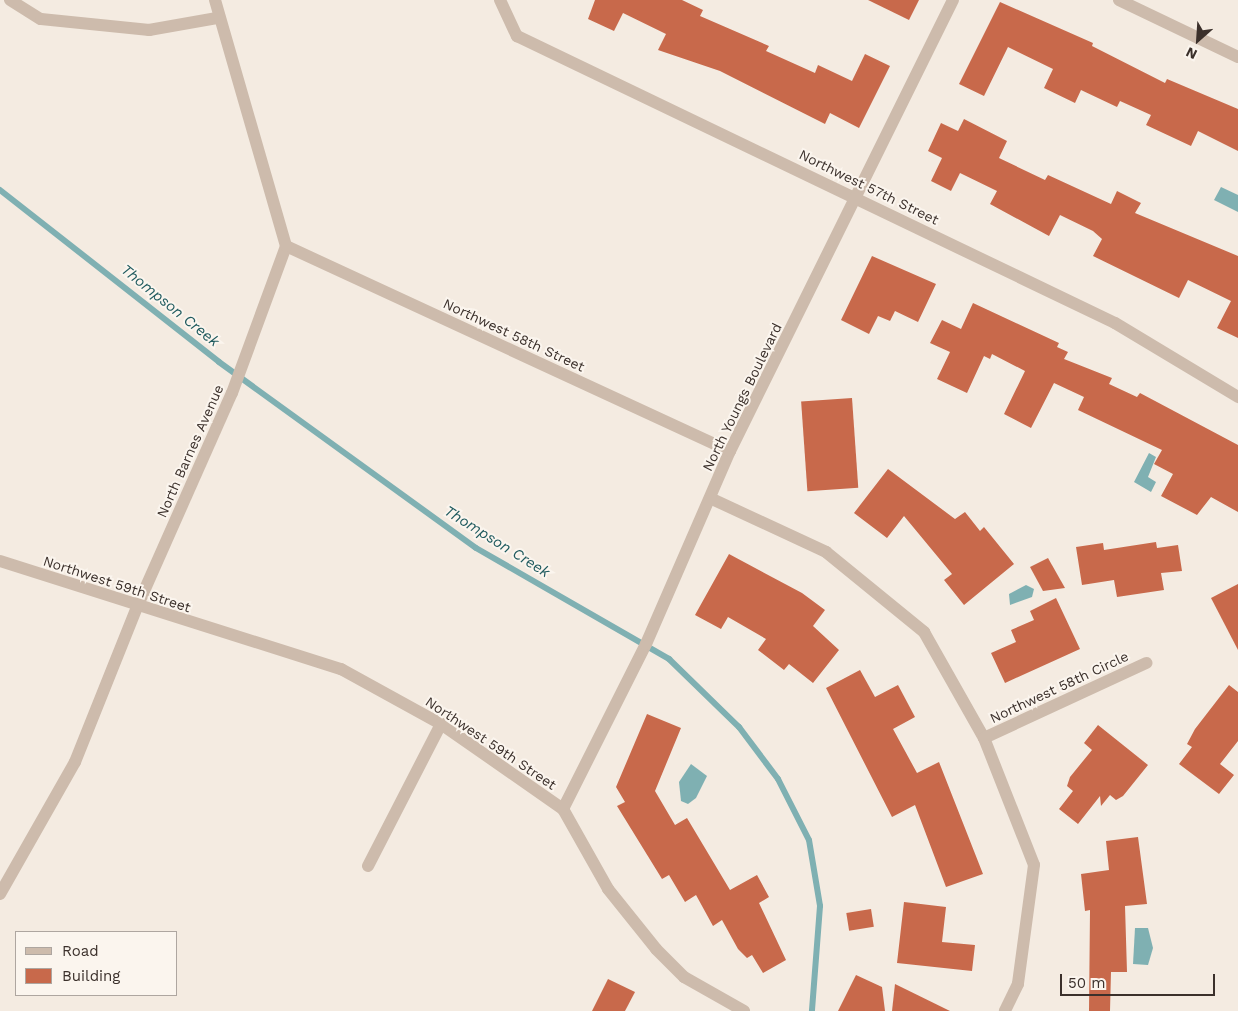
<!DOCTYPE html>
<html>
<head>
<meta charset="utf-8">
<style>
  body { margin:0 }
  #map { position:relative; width:1238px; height:1011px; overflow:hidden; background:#f4ebe1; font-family:"Work Sans",sans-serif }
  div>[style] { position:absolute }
  .water>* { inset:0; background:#7fb0b2 }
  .stream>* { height:6px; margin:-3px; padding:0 3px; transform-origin:3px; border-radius:3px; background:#7fb0b2 }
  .building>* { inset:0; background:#c8694b; transform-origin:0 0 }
  .minor>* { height:12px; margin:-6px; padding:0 6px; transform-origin:6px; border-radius:6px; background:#cdbbac }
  span { translate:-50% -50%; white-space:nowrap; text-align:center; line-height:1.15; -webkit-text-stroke:4px #fbf5ee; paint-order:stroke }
  .street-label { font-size:14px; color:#3b302b }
  .water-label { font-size:15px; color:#1f5a5e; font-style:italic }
  .legend { position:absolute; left:15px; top:931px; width:162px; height:65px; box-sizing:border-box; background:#fbf5ee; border:1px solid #aea6a0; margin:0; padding:6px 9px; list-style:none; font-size:15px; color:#3b302b }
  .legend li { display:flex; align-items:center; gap:10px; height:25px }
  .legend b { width:25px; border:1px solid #aea6a0 }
  .north { position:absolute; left:1173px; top:15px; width:50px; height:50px; -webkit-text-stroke:4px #fbf5ee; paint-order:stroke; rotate:206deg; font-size:14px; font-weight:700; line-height:20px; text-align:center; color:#3b302b }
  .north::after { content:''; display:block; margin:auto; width:18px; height:22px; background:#3b302b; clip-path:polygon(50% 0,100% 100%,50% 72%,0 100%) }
  .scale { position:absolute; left:1060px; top:974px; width:155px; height:22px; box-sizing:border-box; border:2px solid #3b302b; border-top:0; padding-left:6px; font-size:15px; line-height:18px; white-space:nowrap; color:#3b302b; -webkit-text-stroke:4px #fbf5ee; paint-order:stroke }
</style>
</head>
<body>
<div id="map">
  <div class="water">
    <div style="clip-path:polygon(1221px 187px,1238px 195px,1238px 212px,1214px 200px)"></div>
    <div style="clip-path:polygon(1149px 453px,1156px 457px,1148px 477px,1156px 482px,1151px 492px,1134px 482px)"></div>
    <div style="clip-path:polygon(1026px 585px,1034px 589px,1032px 597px,1010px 605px,1009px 594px)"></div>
    <div style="clip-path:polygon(691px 764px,707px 776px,696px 798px,688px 804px,681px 801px,679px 782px)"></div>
    <div style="clip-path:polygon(1135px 928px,1148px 928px,1153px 948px,1148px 965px,1133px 964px)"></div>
  </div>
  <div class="stream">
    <div style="left:0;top:190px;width:278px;rotate:38.1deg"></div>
    <div style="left:219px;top:362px;width:317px;rotate:35.9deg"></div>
    <div style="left:476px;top:548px;width:223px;rotate:29.9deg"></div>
    <div style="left:669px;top:659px;width:98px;rotate:44.2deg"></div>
    <div style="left:739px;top:727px;width:65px;rotate:53.1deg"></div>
    <div style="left:778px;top:779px;width:68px;rotate:63.1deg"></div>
    <div style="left:809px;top:840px;width:67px;rotate:80.5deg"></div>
    <div style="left:820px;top:906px;width:105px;rotate:94.4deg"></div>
  </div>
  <div class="building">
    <div style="clip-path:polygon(595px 0,682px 0,703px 10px,700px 16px,769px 46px,766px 51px,815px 73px,818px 65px,852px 81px,865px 54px,890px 66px,859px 128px,830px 113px,825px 124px,720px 71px,658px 50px,666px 34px,623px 13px,614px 31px,588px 19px)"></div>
    <div style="clip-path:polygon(868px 0,919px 0,909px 20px)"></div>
    <div style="clip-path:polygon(1000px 2px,1093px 43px,1092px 46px,1165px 83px,1167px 79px,1238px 109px,1238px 151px,1198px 131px,1191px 146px,1146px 125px,1151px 115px,1120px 101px,1117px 107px,1081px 90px,1075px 103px,1044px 88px,1053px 69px,1008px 47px,984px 96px,959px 84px)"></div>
    <div style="clip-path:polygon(964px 119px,1007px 141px,999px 158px,1045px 180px,1048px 175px,1111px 204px,1117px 191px,1141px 203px,1135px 213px,1238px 256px,1238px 338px,1217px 328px,1231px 301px,1188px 280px,1179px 298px,1093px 256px,1102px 239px,1093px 231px,1060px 215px,1049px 236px,990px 204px,997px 191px,960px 173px,951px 191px,931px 181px,942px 158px,928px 151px,941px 123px,958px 131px)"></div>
    <div style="clip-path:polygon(872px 256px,936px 284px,918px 322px,895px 311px,890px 321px,878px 316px,869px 334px,841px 320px)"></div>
    <div style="clip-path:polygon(973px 303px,1059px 343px,1057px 347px,1068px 352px,1064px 359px,1112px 378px,1109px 384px,1137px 397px,1140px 393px,1238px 445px,1238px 512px,1211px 497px,1197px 515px,1161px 496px,1173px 474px,1154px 464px,1162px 450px,1078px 410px,1084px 397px,1054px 383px,1031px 428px,1004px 414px,1025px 371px,992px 354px,990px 359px,984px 356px,967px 393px,937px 379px,950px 352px,930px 343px,942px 320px,961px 329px)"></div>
    <div style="left:852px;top:398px;width:90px;height:51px;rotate:86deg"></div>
    <div style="clip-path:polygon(888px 469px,955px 519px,965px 512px,980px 531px,984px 527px,1014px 564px,964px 605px,944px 580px,952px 574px,904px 516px,887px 538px,854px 513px)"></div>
    <div style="clip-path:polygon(1156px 542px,1157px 548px,1178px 545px,1182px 571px,1161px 573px,1164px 590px,1117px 597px,1114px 580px,1082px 585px,1076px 547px,1103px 543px,1104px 550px)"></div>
    <div style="clip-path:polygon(729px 554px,802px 593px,825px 610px,813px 626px,839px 650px,813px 683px,789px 664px,784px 670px,758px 650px,766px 639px,728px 617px,721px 629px,695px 615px)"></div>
    <div style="clip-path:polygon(1048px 558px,1065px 588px,1043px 591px,1030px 567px)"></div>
    <div style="clip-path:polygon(1238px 584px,1238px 650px,1211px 598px)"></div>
    <div style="clip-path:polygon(1056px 598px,1080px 649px,1005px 683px,991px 653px,1016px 642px,1011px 630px,1034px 620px,1030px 611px)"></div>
    <div style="clip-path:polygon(860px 670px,875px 697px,898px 685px,915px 717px,893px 729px,917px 773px,939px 762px,983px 874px,946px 887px,915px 805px,892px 817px,826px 688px)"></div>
    <div style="clip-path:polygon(1229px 685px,1238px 692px,1238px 741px,1220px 764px,1234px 775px,1219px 794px,1179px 764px,1192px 747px,1187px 744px,1195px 729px)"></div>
    <div style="clip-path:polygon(647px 714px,681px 728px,655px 791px,675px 825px,687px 818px,730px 890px,757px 875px,769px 897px,759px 903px,786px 960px,763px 973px,752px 955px,747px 958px,738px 949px,722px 920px,713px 926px,696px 895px,685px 902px,669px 875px,662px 879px,617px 806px,625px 802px,616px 787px)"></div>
    <div style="clip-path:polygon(1098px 725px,1148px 765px,1123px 796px,1116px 800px,1110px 795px,1101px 806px,1100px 796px,1078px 824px,1059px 809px,1073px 791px,1067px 786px,1070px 777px,1092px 750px,1084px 743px)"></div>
    <div style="clip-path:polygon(1138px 837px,1147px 904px,1125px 906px,1127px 972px,1111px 972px,1110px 1011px,1089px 1011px,1090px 910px,1085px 911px,1081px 874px,1109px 870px,1106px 841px)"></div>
    <div style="clip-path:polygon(904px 902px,946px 907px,942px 942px,975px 945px,972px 971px,897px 963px)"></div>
    <div style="left:871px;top:909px;width:18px;height:25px;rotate:81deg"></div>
    <div style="clip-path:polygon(856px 975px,882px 987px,885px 1011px,838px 1011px)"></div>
    <div style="clip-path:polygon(608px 979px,635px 992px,625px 1011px,592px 1011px)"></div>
    <div style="clip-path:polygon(895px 984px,950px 1011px,892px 1011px)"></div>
  </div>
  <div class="minor">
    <div style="left:10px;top:0;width:36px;rotate:32deg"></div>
    <div style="left:41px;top:19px;width:109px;rotate:5.8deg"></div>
    <div style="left:149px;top:30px;width:69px;rotate:-10deg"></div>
    <div style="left:500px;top:0;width:40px;rotate:65deg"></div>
    <div style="left:517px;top:36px;width:663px;rotate:25.64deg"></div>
    <div style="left:1115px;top:323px;width:144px;rotate:31deg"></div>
    <div style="left:1119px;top:0;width:132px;rotate:25.6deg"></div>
    <div style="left:286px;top:246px;width:489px;rotate:24.8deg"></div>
    <div style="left:712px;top:499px;width:126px;rotate:24.9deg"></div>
    <div style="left:826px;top:552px;width:127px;rotate:39.2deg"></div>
    <div style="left:924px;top:632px;width:122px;rotate:60.5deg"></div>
    <div style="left:984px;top:738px;width:136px;rotate:68.5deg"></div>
    <div style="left:1034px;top:865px;width:120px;rotate:97.7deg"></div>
    <div style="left:1018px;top:984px;width:30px;rotate:116deg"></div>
    <div style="left:0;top:561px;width:358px;rotate:17.6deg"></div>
    <div style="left:341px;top:669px;width:114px;rotate:28.8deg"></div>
    <div style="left:441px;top:724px;width:149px;rotate:34.9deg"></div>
    <div style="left:563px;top:809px;width:92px;rotate:60.6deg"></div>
    <div style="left:608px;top:889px;width:77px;rotate:51.3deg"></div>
    <div style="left:656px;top:949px;width:40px;rotate:45deg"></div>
    <div style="left:684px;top:977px;width:69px;rotate:29.5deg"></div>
    <div style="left:984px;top:738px;width:179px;rotate:-24.8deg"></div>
    <div style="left:563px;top:809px;width:185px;rotate:-63.3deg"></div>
    <div style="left:646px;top:644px;width:210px;rotate:-66.5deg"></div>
    <div style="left:730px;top:451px;width:503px;rotate:-63.69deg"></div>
    <div style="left:368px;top:866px;width:160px;rotate:-62.8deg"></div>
    <div style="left:0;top:894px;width:152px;rotate:-60.4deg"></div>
    <div style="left:75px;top:762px;width:167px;rotate:-68.2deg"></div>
    <div style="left:137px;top:607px;width:234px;rotate:-66.1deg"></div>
    <div style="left:232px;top:393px;width:157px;rotate:-69.8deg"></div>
    <div style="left:286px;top:246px;width:256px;rotate:-106.1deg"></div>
  </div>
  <div class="street-label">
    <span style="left:869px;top:187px;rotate:26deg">Northwest 57th Street</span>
    <span style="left:514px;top:335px;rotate:25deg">Northwest 58th Street</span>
    <span style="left:742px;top:397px;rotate:-64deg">North Youngs Boulevard</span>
    <span style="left:190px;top:451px;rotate:-66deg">North Barnes Avenue</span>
    <span style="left:117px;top:584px;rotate:18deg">Northwest 59th Street</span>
    <span style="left:1059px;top:687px;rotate:-25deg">Northwest 58th Circle</span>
    <span style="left:491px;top:743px;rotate:34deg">Northwest 59th Street</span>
  </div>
  <div class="water-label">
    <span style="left:170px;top:306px;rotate:39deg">Thompson Creek</span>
    <span style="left:497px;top:542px;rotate:32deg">Thompson Creek</span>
  </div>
  <ul class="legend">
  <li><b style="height:6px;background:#cdbbac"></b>Road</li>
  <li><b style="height:14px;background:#c8694b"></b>Building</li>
  </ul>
  <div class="north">N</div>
  <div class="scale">50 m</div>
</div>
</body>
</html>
